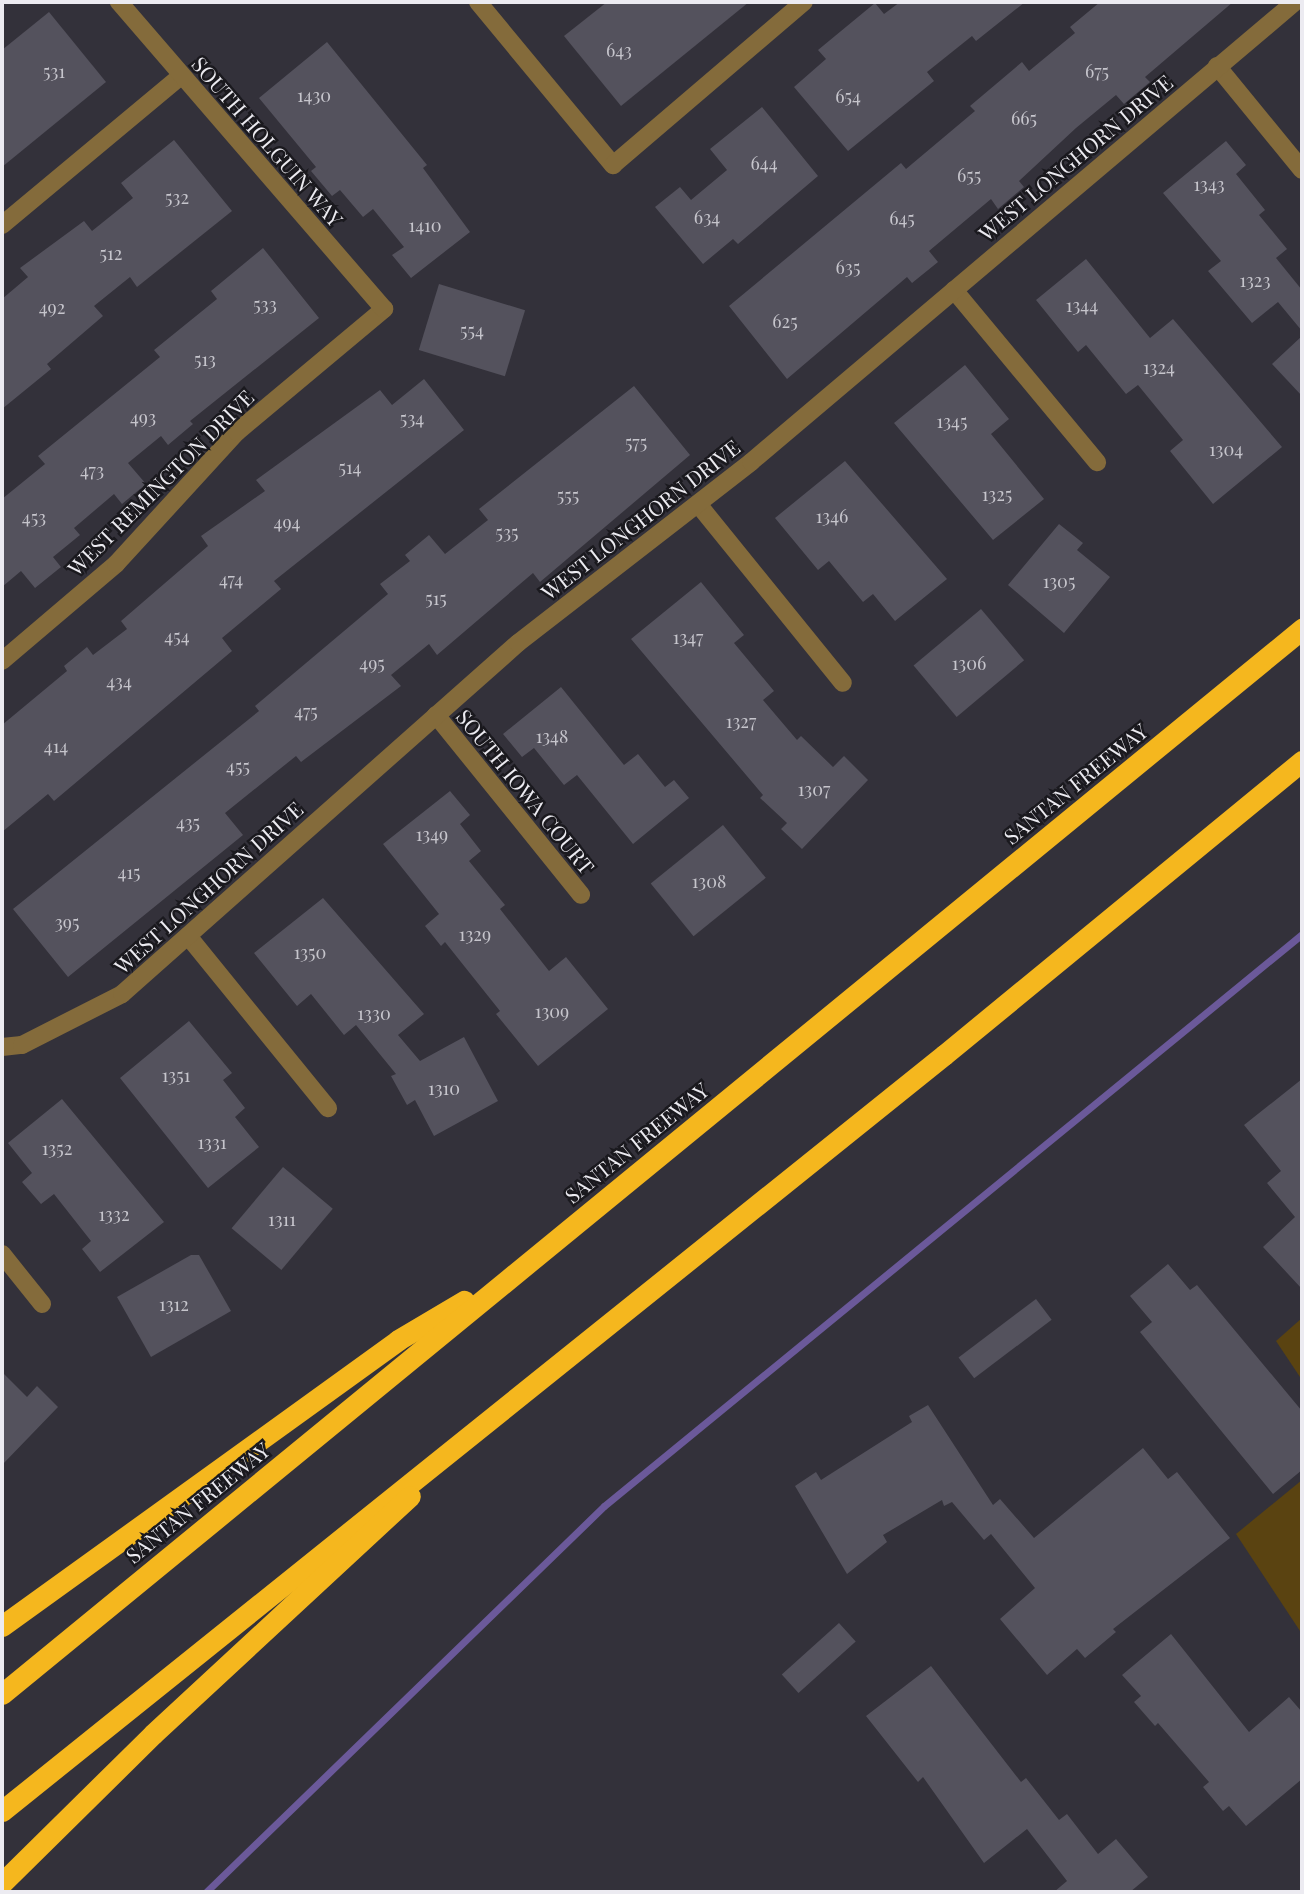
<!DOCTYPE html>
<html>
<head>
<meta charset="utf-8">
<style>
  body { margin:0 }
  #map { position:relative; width:1304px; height:1894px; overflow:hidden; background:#33313a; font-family:"Playfair Display",serif }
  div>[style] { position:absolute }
  .green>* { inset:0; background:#5a4311 }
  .stream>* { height:7px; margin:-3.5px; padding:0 3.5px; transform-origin:3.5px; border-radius:3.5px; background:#6b599a }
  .building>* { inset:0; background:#54525d; transform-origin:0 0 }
  .street>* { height:18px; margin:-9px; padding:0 9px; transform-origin:9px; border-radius:9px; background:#846b3b }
  .highway>* { height:21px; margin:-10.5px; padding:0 10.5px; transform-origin:10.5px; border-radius:10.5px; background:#f5b71e }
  span { translate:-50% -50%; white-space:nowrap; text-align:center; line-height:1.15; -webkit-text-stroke:5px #1a191e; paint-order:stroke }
  .number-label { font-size:18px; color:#c6c5cc }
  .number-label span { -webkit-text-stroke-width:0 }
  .street-label { font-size:21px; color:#ecebf1 }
  .frame { position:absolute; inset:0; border:4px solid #ecebf1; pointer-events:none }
</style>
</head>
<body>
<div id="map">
  <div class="green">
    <div style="clip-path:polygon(1302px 1318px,1302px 1380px,1276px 1341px)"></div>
    <div style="clip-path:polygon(1302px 1480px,1302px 1634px,1236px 1534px)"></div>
  </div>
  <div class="stream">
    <div style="left:206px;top:1892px;width:554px;rotate:-44.12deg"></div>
    <div style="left:604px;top:1506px;width:902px;rotate:-39.33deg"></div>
  </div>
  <div class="building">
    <div style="clip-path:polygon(607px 2px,749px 2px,621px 106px,564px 36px)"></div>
    <div style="clip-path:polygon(900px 2px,1025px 2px,976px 41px,972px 36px,927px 72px,934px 81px,848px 151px,794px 87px,826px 59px,818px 50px,875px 3px,884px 14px)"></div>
    <div style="clip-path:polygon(1100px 2px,1233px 2px,1145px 77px,1150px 82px,1124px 104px,1116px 95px,1076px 128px,1019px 181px,1024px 187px,998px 209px,991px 199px,929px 251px,938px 262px,912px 283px,907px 277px,787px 379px,729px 306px,901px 163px,906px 169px,975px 111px,970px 106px,1022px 62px,1029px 71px,1075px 33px,1070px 27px)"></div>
    <div style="clip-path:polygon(49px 12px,106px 82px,2px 167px,2px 50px)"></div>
    <div style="clip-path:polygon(327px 42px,427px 165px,423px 168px,470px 232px,411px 278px,392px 255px,404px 247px,373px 209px,363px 217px,340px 190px,332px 196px,311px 171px,316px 167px,259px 98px)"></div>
    <div style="clip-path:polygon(762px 107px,818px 176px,738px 244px,733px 239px,703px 264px,655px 207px,680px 187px,691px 200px,727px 170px,710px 149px)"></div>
    <div style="clip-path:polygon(174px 140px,232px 211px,137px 287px,130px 277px,94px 306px,103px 316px,47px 364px,51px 369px,2px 409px,2px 299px,28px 277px,20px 268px,84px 221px,92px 231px,133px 198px,121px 183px)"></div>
    <div style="clip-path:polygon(1226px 141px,1246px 165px,1236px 174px,1265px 210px,1259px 215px,1287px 249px,1276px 258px,1302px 290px,1302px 331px,1278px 302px,1252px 323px,1208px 271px,1221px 261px,1163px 193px)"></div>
    <div style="clip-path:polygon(263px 248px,319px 318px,190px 421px,193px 424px,168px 445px,161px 436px,128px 463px,146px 484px,122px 504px,114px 494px,74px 528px,80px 535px,53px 557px,61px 567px,35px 588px,21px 571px,2px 587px,2px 499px,45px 464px,38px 456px,160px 357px,154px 350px,217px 299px,211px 291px)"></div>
    <div style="clip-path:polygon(1086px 259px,1150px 338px,1173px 319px,1282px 447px,1213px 504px,1170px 451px,1183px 440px,1138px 385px,1126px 394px,1086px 345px,1078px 352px,1036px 300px)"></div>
    <div style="left:439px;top:284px;width:90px;height:69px;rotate:17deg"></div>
    <div style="clip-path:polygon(1302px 336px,1302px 396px,1272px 364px)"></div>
    <div style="clip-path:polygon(965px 365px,1009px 419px,991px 434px,1044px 499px,993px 540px,894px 423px)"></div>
    <div style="clip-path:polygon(424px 379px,464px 430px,274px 581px,281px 589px,222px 638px,232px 651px,54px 801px,48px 794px,2px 832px,2px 725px,67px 671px,64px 666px,87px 647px,93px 655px,127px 629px,121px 621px,208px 546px,201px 536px,265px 491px,256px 480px,380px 390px,392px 405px)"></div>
    <div style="clip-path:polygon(634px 386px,690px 455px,540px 582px,533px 573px,437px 655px,429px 644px,391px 675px,401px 686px,301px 762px,296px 756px,225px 813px,243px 835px,68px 977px,13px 909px,259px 711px,255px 706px,388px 594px,380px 584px,410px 561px,405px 555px,429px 535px,445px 554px,488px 520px,479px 509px)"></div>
    <div style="clip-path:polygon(845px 461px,947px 579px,895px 621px,873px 594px,863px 602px,829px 561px,818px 570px,775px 518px)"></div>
    <div style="clip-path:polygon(1059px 524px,1083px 543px,1077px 550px,1110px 577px,1064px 633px,1008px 585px)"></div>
    <div style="clip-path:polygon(701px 582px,744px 635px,734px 643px,774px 691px,763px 700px,797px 740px,801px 736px,833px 767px,844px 756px,868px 780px,802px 849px,781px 829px,787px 823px,760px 798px,763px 795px,631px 639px)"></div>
    <div style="left:981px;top:609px;width:67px;height:88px;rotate:50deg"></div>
    <div style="clip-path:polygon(561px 687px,624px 765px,638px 754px,665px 787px,674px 780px,689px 798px,633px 844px,577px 775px,564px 785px,534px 748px,522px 757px,503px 734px)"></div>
    <div style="clip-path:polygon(450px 791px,470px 815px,460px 824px,481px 851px,469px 861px,505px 905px,500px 909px,549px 971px,566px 957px,608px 1009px,538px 1066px,496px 1014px,500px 1011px,445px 942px,441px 946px,425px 926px,439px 914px,383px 844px)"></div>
    <div style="left:723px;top:825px;width:68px;height:93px;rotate:51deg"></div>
    <div style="clip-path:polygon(323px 898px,424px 1014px,398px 1035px,420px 1061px,464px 1037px,498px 1101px,434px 1136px,415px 1100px,407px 1105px,391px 1076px,396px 1074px,356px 1025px,344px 1035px,311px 994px,297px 1006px,254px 953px)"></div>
    <div style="clip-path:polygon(189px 1021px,232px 1073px,223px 1080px,245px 1108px,235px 1117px,259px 1147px,208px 1188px,120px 1078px)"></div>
    <div style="clip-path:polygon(1302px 1079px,1302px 1289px,1263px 1247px,1295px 1217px,1267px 1183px,1281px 1171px,1244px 1125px)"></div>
    <div style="clip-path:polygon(62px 1099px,164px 1222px,100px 1272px,82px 1249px,91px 1241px,54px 1194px,41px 1204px,22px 1182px,32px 1173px,8px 1143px)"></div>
    <div style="left:283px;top:1167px;width:65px;height:80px;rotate:40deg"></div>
    <div style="clip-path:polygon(191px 1255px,199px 1255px,231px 1311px,151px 1357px,117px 1297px)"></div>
    <div style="clip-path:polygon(1168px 1264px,1190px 1290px,1197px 1285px,1302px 1411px,1302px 1470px,1273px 1494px,1140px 1332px,1152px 1322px,1130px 1296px)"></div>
    <div style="left:1036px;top:1299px;width:26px;height:97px;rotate:53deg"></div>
    <div style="clip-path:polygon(2px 1372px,27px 1397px,37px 1386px,58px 1407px,2px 1465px)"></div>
    <div style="clip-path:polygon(928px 1405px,993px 1505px,1000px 1499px,1034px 1538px,1143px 1448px,1168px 1479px,1177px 1472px,1230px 1538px,1113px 1629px,1116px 1632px,1085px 1658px,1077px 1649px,1047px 1675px,1000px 1619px,1035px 1588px,991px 1534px,984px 1540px,952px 1502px,944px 1506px,942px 1500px,883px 1535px,887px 1542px,847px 1574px,795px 1486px,816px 1472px,821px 1480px,912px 1422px,909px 1416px)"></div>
    <div style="left:839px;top:1623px;width:25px;height:77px;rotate:48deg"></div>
    <div style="clip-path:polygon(1171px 1634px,1249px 1732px,1289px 1697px,1302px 1712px,1302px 1779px,1246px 1826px,1229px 1806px,1223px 1811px,1203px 1787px,1209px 1782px,1158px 1723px,1155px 1726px,1134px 1702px,1141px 1696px,1122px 1675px)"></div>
    <div style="clip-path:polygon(931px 1666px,1021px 1782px,1026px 1778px,1059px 1820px,1067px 1814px,1098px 1854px,1116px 1839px,1148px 1877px,1130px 1892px,1054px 1892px,1067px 1881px,1027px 1829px,984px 1863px,923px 1777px,918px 1782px,866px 1716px)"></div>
  </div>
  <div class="street">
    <div style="left:478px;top:2px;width:212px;rotate:50.4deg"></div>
    <div style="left:613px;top:165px;width:251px;rotate:-40.5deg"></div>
    <div style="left:1217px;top:66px;width:134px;rotate:50.7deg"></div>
    <div style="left:2px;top:225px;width:233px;rotate:-39.8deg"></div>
    <div style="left:954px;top:290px;width:224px;rotate:50.3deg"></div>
    <div style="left:698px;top:504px;width:230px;rotate:51deg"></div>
    <div style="left:2px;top:661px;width:150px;rotate:-40.4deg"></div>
    <div style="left:116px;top:564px;width:179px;rotate:-47.5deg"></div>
    <div style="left:237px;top:432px;width:192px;rotate:-39.9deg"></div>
    <div style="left:384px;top:309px;width:406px;rotate:-130.8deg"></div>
    <div style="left:436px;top:715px;width:231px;rotate:51.1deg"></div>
    <div style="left:188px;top:936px;width:222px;rotate:50.9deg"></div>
    <div style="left:2px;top:1047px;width:20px;rotate:-6deg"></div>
    <div style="left:22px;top:1045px;width:112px;rotate:-27deg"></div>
    <div style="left:122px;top:994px;width:529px;rotate:-41.55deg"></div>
    <div style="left:518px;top:643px;width:295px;rotate:-37.8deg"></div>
    <div style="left:751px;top:462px;width:712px;rotate:-40.22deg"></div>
    <div style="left:2px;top:1254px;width:64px;rotate:51.3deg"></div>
  </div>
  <div class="highway">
    <div style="left:2px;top:1626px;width:488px;rotate:-35.8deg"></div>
    <div style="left:398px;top:1340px;width:77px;rotate:-30.6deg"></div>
    <div style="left:2px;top:1694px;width:1681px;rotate:-39.33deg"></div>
    <div style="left:2px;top:1811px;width:1208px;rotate:-38.75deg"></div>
    <div style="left:944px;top:1055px;width:463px;rotate:-39.4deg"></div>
    <div style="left:2px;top:1883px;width:212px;rotate:-44.6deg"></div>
    <div style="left:153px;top:1734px;width:350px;rotate:-42.8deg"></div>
  </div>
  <div class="number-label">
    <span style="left:619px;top:50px">643</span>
    <span style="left:54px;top:71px">531</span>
    <span style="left:1097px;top:71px">675</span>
    <span style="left:314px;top:95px">1430</span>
    <span style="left:848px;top:96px">654</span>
    <span style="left:1024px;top:118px">665</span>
    <span style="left:764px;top:163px">644</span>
    <span style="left:969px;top:175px">655</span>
    <span style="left:1209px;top:184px">1343</span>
    <span style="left:177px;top:197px">532</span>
    <span style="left:707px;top:217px">634</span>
    <span style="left:902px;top:218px">645</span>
    <span style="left:425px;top:225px">1410</span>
    <span style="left:111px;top:253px">512</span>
    <span style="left:848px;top:267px">635</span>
    <span style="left:1255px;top:280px">1323</span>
    <span style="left:265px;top:304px">533</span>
    <span style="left:1082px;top:305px">1344</span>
    <span style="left:52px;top:307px">492</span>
    <span style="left:785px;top:321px">625</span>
    <span style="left:472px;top:330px">554</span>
    <span style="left:205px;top:359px">513</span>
    <span style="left:1159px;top:367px">1324</span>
    <span style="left:143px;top:417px">493</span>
    <span style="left:412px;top:418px">534</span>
    <span style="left:952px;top:421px">1345</span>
    <span style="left:636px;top:442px">575</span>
    <span style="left:1226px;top:449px">1304</span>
    <span style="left:350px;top:467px">514</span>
    <span style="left:92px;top:470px">473</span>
    <span style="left:997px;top:494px">1325</span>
    <span style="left:568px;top:495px">555</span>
    <span style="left:832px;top:516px">1346</span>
    <span style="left:34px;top:517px">453</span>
    <span style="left:287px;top:522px">494</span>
    <span style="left:507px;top:532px">535</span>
    <span style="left:231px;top:579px">474</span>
    <span style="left:1059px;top:581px">1305</span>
    <span style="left:436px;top:598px">515</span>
    <span style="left:177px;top:636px">454</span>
    <span style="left:688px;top:637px">1347</span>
    <span style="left:372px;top:663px">495</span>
    <span style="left:969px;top:663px">1306</span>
    <span style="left:119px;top:681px">434</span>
    <span style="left:306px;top:711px">475</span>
    <span style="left:741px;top:721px">1327</span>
    <span style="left:552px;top:736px">1348</span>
    <span style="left:56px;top:746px">414</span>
    <span style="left:238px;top:766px">455</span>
    <span style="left:814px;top:789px">1307</span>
    <span style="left:188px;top:822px">435</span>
    <span style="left:432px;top:834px">1349</span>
    <span style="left:129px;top:872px">415</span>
    <span style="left:709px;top:881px">1308</span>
    <span style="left:67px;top:922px">395</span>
    <span style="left:475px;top:934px">1329</span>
    <span style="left:310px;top:952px">1350</span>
    <span style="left:552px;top:1011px">1309</span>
    <span style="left:374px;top:1013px">1330</span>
    <span style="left:176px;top:1075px">1351</span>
    <span style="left:444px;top:1088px">1310</span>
    <span style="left:212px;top:1142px">1331</span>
    <span style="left:57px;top:1148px">1352</span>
    <span style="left:114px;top:1214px">1332</span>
    <span style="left:282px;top:1219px">1311</span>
    <span style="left:174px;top:1304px">1312</span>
  </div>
  <div class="street-label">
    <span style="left:268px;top:141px;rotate:49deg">SOUTH HOLGUIN WAY</span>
    <span style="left:1075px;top:157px;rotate:-40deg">WEST LONGHORN DRIVE</span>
    <span style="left:160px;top:482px;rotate:-45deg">WEST REMINGTON DRIVE</span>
    <span style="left:640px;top:519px;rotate:-38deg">WEST LONGHORN DRIVE</span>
    <span style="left:1075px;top:783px;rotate:-39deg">SANTAN FREEWAY</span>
    <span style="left:526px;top:791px;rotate:51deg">SOUTH IOWA COURT</span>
    <span style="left:208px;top:887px;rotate:-42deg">WEST LONGHORN DRIVE</span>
    <span style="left:636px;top:1142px;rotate:-39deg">SANTAN FREEWAY</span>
    <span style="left:197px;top:1502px;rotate:-39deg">SANTAN FREEWAY</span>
  </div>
  <div class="frame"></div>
</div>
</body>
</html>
